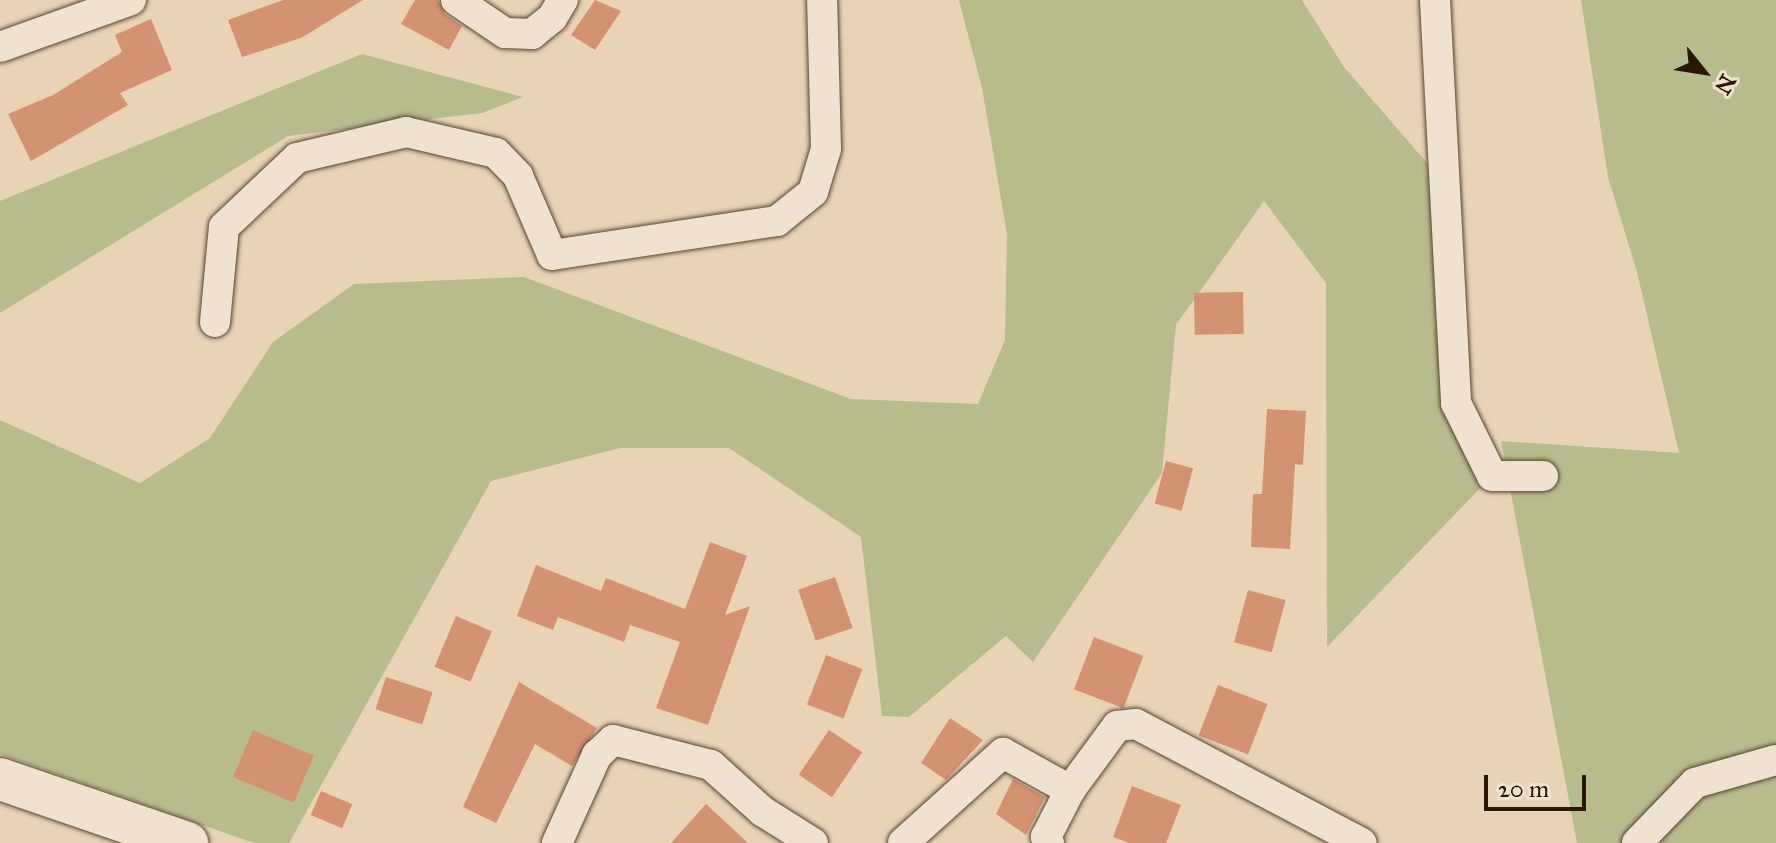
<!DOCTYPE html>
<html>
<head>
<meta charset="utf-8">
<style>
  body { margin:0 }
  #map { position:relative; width:1776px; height:843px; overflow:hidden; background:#e8d3b6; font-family:"IM FELL Great Primer",serif }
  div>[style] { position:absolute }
  .green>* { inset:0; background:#b8bc8d }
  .building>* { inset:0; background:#d39272; transform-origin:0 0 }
  .roads { filter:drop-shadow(0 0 2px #5a462e) drop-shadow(0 0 2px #5a462e) }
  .minor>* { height:30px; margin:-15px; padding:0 15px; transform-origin:15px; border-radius:15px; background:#f0e2d0 }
  .secondary>* { height:42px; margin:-21px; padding:0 21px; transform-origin:21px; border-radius:21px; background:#f0e2d0 }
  span { translate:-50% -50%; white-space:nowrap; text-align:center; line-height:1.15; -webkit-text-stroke:7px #f0e2d0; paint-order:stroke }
  .north { position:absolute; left:1664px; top:32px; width:80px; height:80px; -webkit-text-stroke:6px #f0e2d0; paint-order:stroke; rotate:120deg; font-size:22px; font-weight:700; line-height:32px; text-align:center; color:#2a1700 }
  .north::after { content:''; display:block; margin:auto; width:28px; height:36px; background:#2a1700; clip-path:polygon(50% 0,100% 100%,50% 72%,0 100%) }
  .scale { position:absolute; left:1484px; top:775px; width:102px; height:36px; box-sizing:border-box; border:4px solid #2a1700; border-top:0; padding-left:10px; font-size:24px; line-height:28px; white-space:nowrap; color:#2a1700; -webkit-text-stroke:6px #f0e2d0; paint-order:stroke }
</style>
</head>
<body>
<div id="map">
  <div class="green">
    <div style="clip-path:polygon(959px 0,1302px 0,1344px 67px,1434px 171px,1437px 315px,1492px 476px,1327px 647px,1326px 283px,1264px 201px,1176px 325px,1162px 473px,1033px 662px,1006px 636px,909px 717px,882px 716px,861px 537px,729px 448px,620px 448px,491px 481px,289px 843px,254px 843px,0 754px,0 420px,140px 483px,210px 438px,273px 342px,354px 284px,524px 277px,851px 399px,978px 404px,1005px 340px,1007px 234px,982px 88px)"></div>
    <div style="clip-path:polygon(1581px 0,1776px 0,1776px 843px,1577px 843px,1501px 441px,1679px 453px,1637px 272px,1608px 177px)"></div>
    <div style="clip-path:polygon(362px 54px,523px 97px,482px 113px,288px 136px,0 313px,0 201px)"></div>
  </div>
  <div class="building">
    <div style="clip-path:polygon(283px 0,363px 0,301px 38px,242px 57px,228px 20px)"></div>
    <div style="clip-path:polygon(415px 0,438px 0,445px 14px,462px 26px,449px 50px,401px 24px)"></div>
    <div style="clip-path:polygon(595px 0,621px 11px,595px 50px,571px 35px)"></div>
    <div style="clip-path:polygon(151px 19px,172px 70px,120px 93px,128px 105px,31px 161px,8px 114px,53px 95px,122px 52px,115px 35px)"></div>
    <div style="left:1243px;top:292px;width:42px;height:49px;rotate:89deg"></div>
    <div style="clip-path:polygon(1267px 409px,1306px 411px,1303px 465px,1295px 464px,1290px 549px,1251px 547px,1253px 494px,1262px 494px)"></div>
    <div style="left:1166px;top:461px;width:28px;height:44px;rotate:15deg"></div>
    <div style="clip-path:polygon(710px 542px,747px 556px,725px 615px,750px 606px,708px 725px,656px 708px,680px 642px,630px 625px,624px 642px,558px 617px,553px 630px,517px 616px,536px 565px,601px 591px,606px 578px,685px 609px)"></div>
    <div style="left:835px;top:577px;width:54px;height:39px;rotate:71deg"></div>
    <div style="left:1248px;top:590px;width:39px;height:54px;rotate:15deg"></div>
    <div style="left:456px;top:616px;width:39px;height:55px;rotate:23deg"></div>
    <div style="left:1094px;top:637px;width:53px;height:56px;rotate:21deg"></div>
    <div style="left:826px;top:655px;width:39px;height:53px;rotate:21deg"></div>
    <div style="left:386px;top:677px;width:49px;height:34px;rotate:18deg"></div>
    <div style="clip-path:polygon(519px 682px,597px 728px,572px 766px,535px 744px,496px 823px,463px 807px)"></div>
    <div style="left:1218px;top:685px;width:53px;height:54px;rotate:21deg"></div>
    <div style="clip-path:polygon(950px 718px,983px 740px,946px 780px,921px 763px)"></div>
    <div style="left:253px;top:730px;width:66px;height:51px;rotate:23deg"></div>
    <div style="left:829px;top:730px;width:40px;height:54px;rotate:34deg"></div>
    <div style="clip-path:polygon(1013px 779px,1045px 797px,1026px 835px,996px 814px)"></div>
    <div style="clip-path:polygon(1132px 786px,1181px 805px,1166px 843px,1129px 843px,1113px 837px)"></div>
    <div style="left:321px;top:791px;width:34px;height:26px;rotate:23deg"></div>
    <div style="clip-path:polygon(706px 804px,748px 843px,671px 843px)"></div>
  </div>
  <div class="roads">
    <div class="minor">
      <div style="left:456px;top:0;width:59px;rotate:34deg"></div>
      <div style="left:505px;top:33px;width:27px;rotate:2deg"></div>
      <div style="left:532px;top:34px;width:26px;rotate:-39deg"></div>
      <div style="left:552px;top:18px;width:21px;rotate:-59deg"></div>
      <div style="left:1435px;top:0;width:404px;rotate:87deg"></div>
      <div style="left:1456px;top:403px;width:81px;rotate:63.7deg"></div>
      <div style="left:1492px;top:476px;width:51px"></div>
      <div style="left:0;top:47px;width:139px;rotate:-19.7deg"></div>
      <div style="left:215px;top:322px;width:95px;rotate:-84.6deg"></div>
      <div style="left:224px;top:227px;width:100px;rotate:-43.4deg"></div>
      <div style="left:297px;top:158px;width:112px;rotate:-13.4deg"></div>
      <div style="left:406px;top:132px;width:92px;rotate:13.1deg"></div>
      <div style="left:496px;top:153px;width:32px;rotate:46deg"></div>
      <div style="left:518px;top:176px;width:86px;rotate:66.7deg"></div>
      <div style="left:552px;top:255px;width:228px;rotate:-8.6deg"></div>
      <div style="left:777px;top:221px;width:46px;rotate:-38.9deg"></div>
      <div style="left:813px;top:192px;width:45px;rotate:-73.2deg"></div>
      <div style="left:826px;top:149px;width:149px;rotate:-91.5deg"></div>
      <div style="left:557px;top:843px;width:97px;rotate:-65.6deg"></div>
      <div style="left:597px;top:755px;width:22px;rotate:-43deg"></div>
      <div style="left:613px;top:740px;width:101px;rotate:14.3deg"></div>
      <div style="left:711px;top:765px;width:69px;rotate:42deg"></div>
      <div style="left:762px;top:811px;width:60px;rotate:32.1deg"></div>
      <div style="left:903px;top:843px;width:135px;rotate:-42deg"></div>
      <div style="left:1003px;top:753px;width:77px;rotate:28.9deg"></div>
      <div style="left:1049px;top:843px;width:7px;rotate:-117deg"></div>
      <div style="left:1046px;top:837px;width:53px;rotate:-62.9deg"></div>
      <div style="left:1070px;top:790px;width:79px;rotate:-53.7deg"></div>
      <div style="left:1117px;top:726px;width:19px;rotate:-6deg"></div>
      <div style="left:1136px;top:724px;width:255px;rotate:27.8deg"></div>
      <div style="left:1637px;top:843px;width:83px;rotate:-46deg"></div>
      <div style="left:1695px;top:783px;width:84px;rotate:-15.9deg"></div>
    </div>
    <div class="secondary">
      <div style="left:0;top:779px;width:198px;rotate:18.9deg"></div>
    </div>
  </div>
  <div class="north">N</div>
  <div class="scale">20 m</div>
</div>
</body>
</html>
